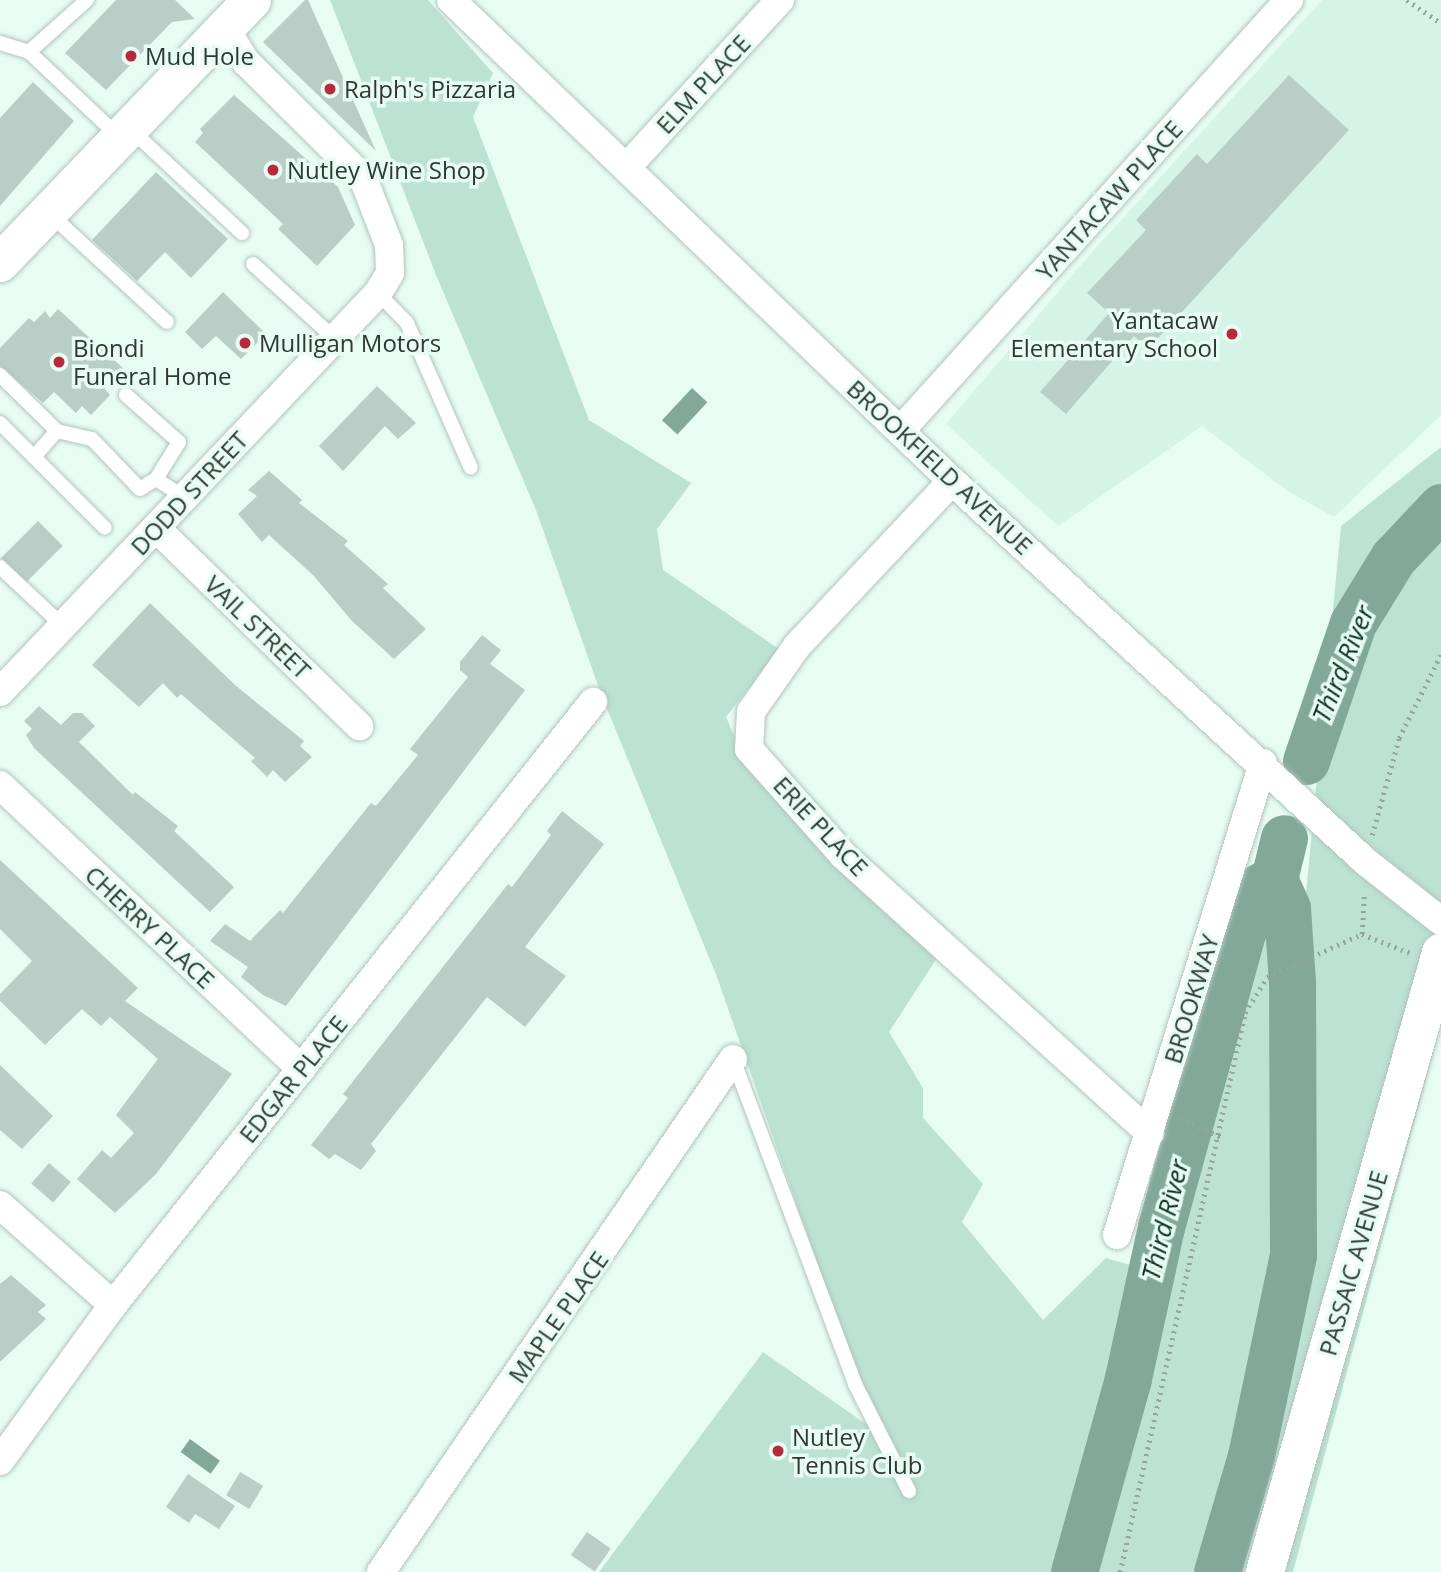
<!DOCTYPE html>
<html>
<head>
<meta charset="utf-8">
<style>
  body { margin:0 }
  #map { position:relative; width:1441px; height:1572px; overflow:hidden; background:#e7fdf4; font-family:"Open Sans",sans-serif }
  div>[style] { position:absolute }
  .built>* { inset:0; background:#d5f3e6 }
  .green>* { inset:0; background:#bce2d3 }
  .water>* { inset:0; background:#82a89a; transform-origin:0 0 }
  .river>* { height:47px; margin:-23.5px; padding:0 23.5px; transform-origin:23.5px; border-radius:23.5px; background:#82a89a }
  .building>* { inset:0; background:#b9cec6; transform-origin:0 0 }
  .path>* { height:4.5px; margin-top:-2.25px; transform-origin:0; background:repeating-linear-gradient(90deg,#94a49e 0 2px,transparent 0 7px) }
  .roads { filter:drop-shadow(0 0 2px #b0c5bd) drop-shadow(0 0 2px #b0c5bd) }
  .lane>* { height:14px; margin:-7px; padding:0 7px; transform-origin:7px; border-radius:7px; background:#fff }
  .street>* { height:28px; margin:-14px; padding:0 14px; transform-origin:14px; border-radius:14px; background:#fff }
  .secondary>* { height:38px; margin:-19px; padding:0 19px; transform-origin:19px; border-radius:19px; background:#fff }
  .dots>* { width:19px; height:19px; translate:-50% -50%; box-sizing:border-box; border:4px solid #e7fdf4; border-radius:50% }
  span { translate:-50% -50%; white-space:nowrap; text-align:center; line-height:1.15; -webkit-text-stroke:7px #e7fdf4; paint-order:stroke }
  .poi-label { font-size:24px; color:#303835 }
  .left { translate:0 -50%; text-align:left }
  .right { translate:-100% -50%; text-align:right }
  .street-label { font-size:24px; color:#303835 }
  .water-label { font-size:26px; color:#0d3126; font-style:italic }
</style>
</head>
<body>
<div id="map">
  <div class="built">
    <div style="clip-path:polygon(1322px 0,1441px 0,1441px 415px,1334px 517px,1286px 490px,1202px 426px,1058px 526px,946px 424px,1092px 252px)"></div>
  </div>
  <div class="green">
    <div style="clip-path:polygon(330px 0,428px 0,493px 73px,473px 117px,589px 420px,691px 483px,657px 529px,663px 570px,779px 649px,726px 717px,746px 763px,937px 958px,889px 1032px,923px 1088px,923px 1118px,983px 1184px,962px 1222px,1043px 1320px,1106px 1258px,1152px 1271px,1128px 1378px,1074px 1572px,599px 1572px,763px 1352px,876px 1431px,717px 977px,601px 694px,536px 510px,436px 275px)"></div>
    <div style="clip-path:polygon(1441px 447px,1441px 1023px,1293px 1572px,1084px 1572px,1245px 931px,1264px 887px,1306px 893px,1341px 526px)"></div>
  </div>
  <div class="water">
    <div style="left:692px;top:388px;width:21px;height:44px;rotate:43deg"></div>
    <div style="left:190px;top:1439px;width:37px;height:16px;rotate:36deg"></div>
  </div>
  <div class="river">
    <div style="left:1306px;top:761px;width:146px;rotate:-71.2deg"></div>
    <div style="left:1353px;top:623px;width:76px;rotate:-58.4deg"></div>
    <div style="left:1393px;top:558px;width:70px;rotate:-46.7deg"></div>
    <div style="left:1074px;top:1572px;width:201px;rotate:-74.4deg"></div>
    <div style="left:1128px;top:1378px;width:155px;rotate:-77.7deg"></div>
    <div style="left:1161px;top:1227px;width:308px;rotate:-74.6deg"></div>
    <div style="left:1243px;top:930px;width:44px;rotate:-71.6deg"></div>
    <div style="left:1257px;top:888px;width:19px;rotate:-28deg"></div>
    <div style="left:1217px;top:1572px;width:121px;rotate:-73.7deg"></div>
    <div style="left:1251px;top:1456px;width:205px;rotate:-78.2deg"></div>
    <div style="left:1293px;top:1255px;width:273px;rotate:-90.2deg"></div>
    <div style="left:1292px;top:982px;width:74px;rotate:-93.9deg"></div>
    <div style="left:1287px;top:908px;width:32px;rotate:-114deg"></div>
    <div style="left:1274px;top:879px;width:42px;rotate:-76.3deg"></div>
  </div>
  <div class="building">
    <div style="clip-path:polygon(116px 0,175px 0,195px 19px,172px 22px,106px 90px,65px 53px)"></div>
    <div style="clip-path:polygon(305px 0,308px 0,376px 151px,263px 42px)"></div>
    <div style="clip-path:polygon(1289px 75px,1349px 130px,1148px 349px,1134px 336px,1066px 414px,1040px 392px,1109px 313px,1087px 293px,1146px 230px,1136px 220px,1197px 154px,1207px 164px)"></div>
    <div style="clip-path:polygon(33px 82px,74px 121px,0 206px,0 118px)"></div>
    <div style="clip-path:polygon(234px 95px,338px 187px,355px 225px,317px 266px,278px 229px,283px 224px,195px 142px,203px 133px,200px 129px)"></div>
    <div style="clip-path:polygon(156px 172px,228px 239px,191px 278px,165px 252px,137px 281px,92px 240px)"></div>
    <div style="clip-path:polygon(223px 292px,266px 334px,241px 359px,216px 336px,202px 349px,185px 332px)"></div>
    <div style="clip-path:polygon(58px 309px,124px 369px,105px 389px,110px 395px,91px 415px,82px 406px,76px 413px,54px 392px,43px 403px,0 366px,0 348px,29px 318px,34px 322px,45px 311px,50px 318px)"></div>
    <div style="clip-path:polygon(377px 386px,416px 423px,398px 439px,385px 426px,343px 471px,319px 446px)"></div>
    <div style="clip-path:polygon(269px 471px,302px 500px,299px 503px,348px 541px,344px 545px,388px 584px,383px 588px,426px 629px,394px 659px,352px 621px,313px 575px,269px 535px,262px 542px,238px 514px,257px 496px,248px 490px)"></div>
    <div style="left:38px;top:521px;width:35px;height:52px;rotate:45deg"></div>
    <div style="clip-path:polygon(150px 603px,235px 685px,304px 741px,300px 746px,312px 757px,285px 782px,273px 770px,267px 777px,251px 761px,255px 758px,181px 694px,177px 698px,163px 683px,139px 707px,92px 665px)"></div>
    <div style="clip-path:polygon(482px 635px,501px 650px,490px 664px,525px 690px,286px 1006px,263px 995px,241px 977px,248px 967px,210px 941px,225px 924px,250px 941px,280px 910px,283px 913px,371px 803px,376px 806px,418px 755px,410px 749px,468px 677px,460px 670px,460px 662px)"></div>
    <div style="clip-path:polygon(39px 706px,61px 725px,73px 713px,82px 713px,95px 726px,79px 742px,133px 795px,135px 792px,178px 826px,174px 831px,234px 887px,210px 912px,34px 748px,26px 735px,32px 729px,24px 721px)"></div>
    <div style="clip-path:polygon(562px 811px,604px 844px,525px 947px,566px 976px,525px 1027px,487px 997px,371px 1144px,376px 1151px,361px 1170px,335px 1154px,329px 1159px,311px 1145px,348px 1098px,343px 1094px,508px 884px,512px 887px,551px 835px,547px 831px)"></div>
    <div style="clip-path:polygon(0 860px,138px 988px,125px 1001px,232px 1074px,156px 1174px,115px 1213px,77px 1179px,102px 1150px,111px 1158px,134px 1133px,116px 1115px,158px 1059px,110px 1017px,101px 1026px,82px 1009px,45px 1045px,0 1001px,0 994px,32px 961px,0 929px)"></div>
    <div style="clip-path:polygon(0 1065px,53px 1116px,22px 1149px,0 1130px)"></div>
    <div style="left:49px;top:1163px;width:29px;height:27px;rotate:41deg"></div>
    <div style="clip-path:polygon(11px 1275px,46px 1305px,38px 1312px,46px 1319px,0 1362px,0 1284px)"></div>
    <div style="left:240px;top:1472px;width:27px;height:27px;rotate:31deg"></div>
    <div style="clip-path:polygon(188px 1474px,235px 1506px,219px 1529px,195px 1514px,189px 1523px,166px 1507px)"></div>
    <div style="left:587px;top:1532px;width:29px;height:28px;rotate:35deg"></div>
  </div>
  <div class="path">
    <div style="left:1407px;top:0;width:41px;rotate:34.1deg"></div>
    <div style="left:1372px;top:835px;width:101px;rotate:-74.4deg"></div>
    <div style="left:1399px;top:738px;width:94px;rotate:-63.4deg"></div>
    <div style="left:1362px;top:934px;width:52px;rotate:21.6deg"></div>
    <div style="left:1180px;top:1118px;width:45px;rotate:24.9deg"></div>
    <div style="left:1120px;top:1572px;width:573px;rotate:-77.4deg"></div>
    <div style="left:1245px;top:1013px;width:42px;rotate:-58.6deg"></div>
    <div style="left:1267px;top:977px;width:104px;rotate:-24.4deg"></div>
    <div style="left:1362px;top:934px;width:39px;rotate:-87deg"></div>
  </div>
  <div class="roads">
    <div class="lane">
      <div style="left:0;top:43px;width:30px;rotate:17deg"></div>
      <div style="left:29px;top:52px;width:122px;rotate:43.3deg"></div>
      <div style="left:29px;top:52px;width:78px;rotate:-41.9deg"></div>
      <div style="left:130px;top:129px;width:153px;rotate:42.9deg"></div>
      <div style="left:50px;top:214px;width:159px;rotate:42.7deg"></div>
      <div style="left:253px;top:264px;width:111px;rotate:42.4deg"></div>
      <div style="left:378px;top:293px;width:42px;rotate:46deg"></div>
      <div style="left:407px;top:323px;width:158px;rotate:66.2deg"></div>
      <div style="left:0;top:375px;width:80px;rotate:44.5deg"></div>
      <div style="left:57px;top:431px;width:36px;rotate:13deg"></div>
      <div style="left:92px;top:439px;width:69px;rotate:46.2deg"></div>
      <div style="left:140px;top:489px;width:19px;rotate:-32deg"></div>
      <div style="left:156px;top:479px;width:35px;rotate:33deg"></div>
      <div style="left:126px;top:395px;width:71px;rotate:41.6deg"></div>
      <div style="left:179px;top:442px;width:44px;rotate:121.9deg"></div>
      <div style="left:0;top:423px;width:148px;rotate:45deg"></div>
      <div style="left:34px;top:457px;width:35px;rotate:-49deg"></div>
      <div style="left:0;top:567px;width:86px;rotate:43.1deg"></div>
      <div style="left:733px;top:1059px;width:347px;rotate:69.4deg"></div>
      <div style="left:855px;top:1384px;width:120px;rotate:63.2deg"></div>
    </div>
    <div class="street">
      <div style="left:451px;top:0;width:695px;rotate:43.83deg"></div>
      <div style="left:952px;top:481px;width:563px;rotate:42.62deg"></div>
      <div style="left:1366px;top:862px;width:95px;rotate:38.2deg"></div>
      <div style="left:626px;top:168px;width:228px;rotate:-47.5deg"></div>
      <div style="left:900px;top:431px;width:581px;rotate:-47.93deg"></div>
      <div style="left:952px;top:481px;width:226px;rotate:133.2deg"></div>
      <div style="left:797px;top:646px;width:80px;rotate:124.9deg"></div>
      <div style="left:751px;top:712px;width:37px;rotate:93deg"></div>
      <div style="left:749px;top:749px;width:142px;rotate:48.4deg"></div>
      <div style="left:843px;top:855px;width:414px;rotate:42.2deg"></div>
      <div style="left:156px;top:528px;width:284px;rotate:44.3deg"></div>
      <div style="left:0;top:692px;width:550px;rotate:-46.55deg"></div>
      <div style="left:378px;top:293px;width:23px;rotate:-59deg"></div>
      <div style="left:390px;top:273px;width:28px;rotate:-92deg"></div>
      <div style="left:389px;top:245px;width:72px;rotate:-111.2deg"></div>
      <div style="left:363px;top:178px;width:165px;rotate:-135.2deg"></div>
      <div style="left:246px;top:62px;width:39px;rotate:-122deg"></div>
      <div style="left:0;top:785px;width:414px;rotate:43.3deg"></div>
      <div style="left:0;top:1205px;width:151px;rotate:41.5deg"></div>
      <div style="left:1117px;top:1235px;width:494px;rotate:-72.8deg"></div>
      <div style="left:0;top:1461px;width:193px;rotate:-54.1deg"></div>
      <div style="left:113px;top:1305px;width:771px;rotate:-51.48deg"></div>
      <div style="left:381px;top:1572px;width:622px;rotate:-55.54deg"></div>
    </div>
    <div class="secondary">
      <div style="left:0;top:263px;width:364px;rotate:-46.2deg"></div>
      <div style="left:1265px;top:1572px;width:644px;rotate:-74.13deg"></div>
    </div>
  </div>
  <div class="dots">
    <div style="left:131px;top:56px;background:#ba293b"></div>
    <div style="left:330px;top:89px;background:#ba293b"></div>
    <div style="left:273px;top:170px;background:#ba293b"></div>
    <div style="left:1232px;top:334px;background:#ba293b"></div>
    <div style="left:245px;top:343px;background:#ba293b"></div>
    <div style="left:59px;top:362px;background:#ba293b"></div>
    <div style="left:778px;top:1451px;background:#ba293b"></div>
  </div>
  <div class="poi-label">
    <span class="left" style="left:145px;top:56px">Mud Hole</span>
    <span class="left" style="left:344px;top:89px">Ralph's Pizzaria</span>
    <span class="left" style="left:287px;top:170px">Nutley Wine Shop</span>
    <span class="right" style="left:1218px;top:334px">Yantacaw<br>Elementary School</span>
    <span class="left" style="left:259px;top:343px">Mulligan Motors</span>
    <span class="left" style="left:73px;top:362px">Biondi<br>Funeral Home</span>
    <span class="left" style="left:792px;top:1451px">Nutley<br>Tennis Club</span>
  </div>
  <div class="street-label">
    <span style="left:703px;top:84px;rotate:-47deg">ELM PLACE</span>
    <span style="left:1109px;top:200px;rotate:-48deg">YANTACAW PLACE</span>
    <span style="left:940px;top:467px;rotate:43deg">BROOKFIELD AVENUE</span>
    <span style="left:189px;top:493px;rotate:-47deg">DODD STREET</span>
    <span style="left:258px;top:627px;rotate:44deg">VAIL STREET</span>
    <span style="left:821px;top:826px;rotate:47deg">ERIE PLACE</span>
    <span style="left:150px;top:927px;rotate:43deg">CHERRY PLACE</span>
    <span style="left:1191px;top:999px;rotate:-73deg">BROOKWAY</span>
    <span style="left:293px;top:1079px;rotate:-51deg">EDGAR PLACE</span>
    <span style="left:1353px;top:1263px;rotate:-74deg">PASSAIC AVENUE</span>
    <span style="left:558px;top:1317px;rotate:-55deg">MAPLE PLACE</span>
  </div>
  <div class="water-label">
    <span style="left:1343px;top:664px;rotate:-68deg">Third River</span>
    <span style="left:1165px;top:1220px;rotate:-76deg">Third River</span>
  </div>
</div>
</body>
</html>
